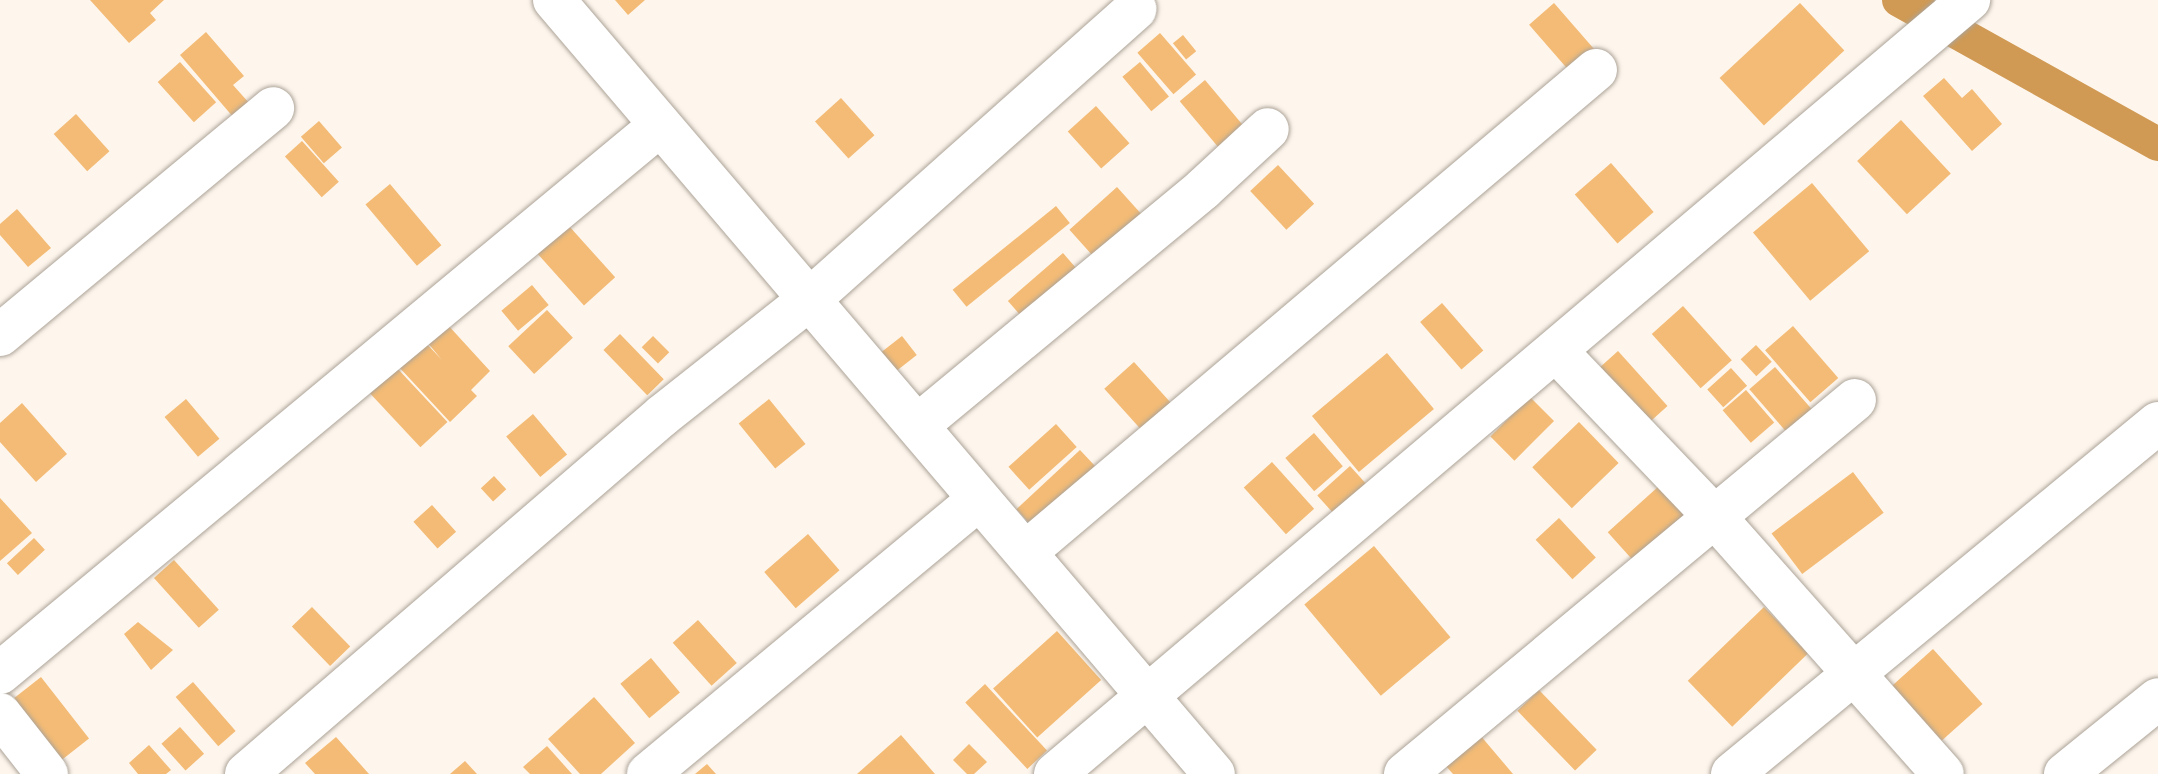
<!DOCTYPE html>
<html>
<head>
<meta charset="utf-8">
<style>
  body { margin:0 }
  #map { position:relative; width:2158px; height:774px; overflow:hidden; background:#fef6ed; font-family:"Open Sans",sans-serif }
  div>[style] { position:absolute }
  .canal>* { height:34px; margin:-17px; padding:0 17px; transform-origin:17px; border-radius:17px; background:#d09a54 }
  .building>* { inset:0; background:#f3bb75; transform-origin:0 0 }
  .roads { filter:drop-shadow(0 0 2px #aca398) drop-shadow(0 0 2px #aca398) }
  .minor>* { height:42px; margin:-21px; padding:0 21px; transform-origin:21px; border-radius:21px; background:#fff }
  span { translate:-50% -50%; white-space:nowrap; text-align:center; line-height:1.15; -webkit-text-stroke:7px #fef6ed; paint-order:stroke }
</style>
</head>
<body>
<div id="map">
  <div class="canal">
    <div style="left:1899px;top:0;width:296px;rotate:29.1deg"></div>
  </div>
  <div class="building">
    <div style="clip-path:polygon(90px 0,164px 0,150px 13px,156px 20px,129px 43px)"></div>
    <div style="clip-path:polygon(615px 0,645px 0,628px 15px)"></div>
    <div style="left:1554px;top:3px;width:63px;height:33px;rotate:49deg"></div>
    <div style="left:1800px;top:3px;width:65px;height:110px;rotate:47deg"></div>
    <div style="clip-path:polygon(206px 32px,244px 76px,233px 85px,250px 104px,234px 118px,180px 55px)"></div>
    <div style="left:1160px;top:33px;width:55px;height:30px;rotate:49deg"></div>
    <div style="left:1183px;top:35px;width:21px;height:13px;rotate:51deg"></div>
    <div style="left:180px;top:62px;width:54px;height:30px;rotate:48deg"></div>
    <div style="left:1140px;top:62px;width:45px;height:23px;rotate:50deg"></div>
    <div style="clip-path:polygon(1944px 78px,1962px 98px,1972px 89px,2002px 124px,1972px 151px,1923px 96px)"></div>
    <div style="left:1205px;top:80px;width:65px;height:33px;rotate:50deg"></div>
    <div style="left:841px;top:98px;width:50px;height:35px;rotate:48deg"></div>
    <div style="left:1096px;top:106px;width:50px;height:38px;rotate:48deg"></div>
    <div style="left:76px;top:114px;width:50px;height:30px;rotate:48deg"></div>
    <div style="left:1901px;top:120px;width:73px;height:60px;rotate:47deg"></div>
    <div style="left:319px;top:121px;width:35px;height:24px;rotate:49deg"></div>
    <div style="left:302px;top:141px;width:55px;height:23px;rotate:48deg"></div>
    <div style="left:1611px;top:163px;width:65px;height:48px;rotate:49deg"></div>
    <div style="left:1278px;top:165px;width:53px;height:38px;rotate:47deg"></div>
    <div style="left:1812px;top:183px;width:89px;height:77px;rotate:50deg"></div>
    <div style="left:390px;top:184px;width:80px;height:32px;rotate:50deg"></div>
    <div style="left:1117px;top:187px;width:48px;height:64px;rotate:48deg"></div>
    <div style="left:1056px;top:206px;width:22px;height:133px;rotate:51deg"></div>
    <div style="clip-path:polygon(17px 209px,51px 248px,28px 267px,0 235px,0 224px)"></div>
    <div style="left:569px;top:226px;width:69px;height:42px;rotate:48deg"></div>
    <div style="left:1063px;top:253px;width:35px;height:73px;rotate:49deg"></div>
    <div style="left:532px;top:285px;width:26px;height:40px;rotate:50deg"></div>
    <div style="left:1442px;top:303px;width:63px;height:29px;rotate:49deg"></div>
    <div style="left:1683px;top:306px;width:73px;height:42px;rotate:48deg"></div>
    <div style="left:547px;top:310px;width:38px;height:53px;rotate:47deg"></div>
    <div style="clip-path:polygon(447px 324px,490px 371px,471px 390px,477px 396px,450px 422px,398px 366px,424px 341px,442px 360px,427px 342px)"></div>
    <div style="left:1793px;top:326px;width:69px;height:37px;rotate:49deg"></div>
    <div style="left:620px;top:334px;width:63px;height:23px;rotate:46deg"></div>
    <div style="left:653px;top:336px;width:23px;height:16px;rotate:45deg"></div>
    <div style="left:902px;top:336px;width:24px;height:28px;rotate:52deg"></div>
    <div style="left:1756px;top:345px;width:23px;height:21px;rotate:47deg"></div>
    <div style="left:1618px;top:351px;width:74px;height:40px;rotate:48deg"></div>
    <div style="left:1387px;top:353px;width:73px;height:98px;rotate:50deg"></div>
    <div style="left:1134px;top:362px;width:60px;height:40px;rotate:48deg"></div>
    <div style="left:1775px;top:367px;width:64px;height:34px;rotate:49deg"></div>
    <div style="left:397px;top:368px;width:74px;height:37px;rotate:47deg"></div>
    <div style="left:1731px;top:368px;width:24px;height:32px;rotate:48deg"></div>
    <div style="left:1746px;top:390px;width:43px;height:31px;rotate:49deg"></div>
    <div style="left:1530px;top:397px;width:34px;height:56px;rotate:45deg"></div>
    <div style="left:186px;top:399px;width:52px;height:28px;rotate:50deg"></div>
    <div style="left:769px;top:399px;width:58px;height:39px;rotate:51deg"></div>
    <div style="clip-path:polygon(22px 403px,67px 454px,36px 482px,0 442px,0 423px)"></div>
    <div style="left:533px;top:414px;width:53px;height:35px;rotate:50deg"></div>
    <div style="left:1579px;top:422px;width:57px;height:65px;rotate:46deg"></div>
    <div style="left:1056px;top:424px;width:31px;height:64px;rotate:48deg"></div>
    <div style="left:1314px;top:433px;width:44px;height:38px;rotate:49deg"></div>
    <div style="left:1080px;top:450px;width:35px;height:87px;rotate:47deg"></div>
    <div style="left:1272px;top:462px;width:63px;height:38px;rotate:48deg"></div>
    <div style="left:1350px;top:466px;width:25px;height:44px;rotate:48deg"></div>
    <div style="left:1853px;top:472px;width:51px;height:102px;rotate:53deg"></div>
    <div style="left:494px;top:476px;width:18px;height:18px;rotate:47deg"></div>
    <div style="left:1659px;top:486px;width:42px;height:69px;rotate:48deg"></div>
    <div style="clip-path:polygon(0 498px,32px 533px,0 561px)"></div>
    <div style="left:432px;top:505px;width:36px;height:25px;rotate:48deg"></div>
    <div style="left:1559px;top:518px;width:54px;height:32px;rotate:47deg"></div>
    <div style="left:808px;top:534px;width:48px;height:58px;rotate:49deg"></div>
    <div style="left:34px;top:538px;width:16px;height:37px;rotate:47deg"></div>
    <div style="left:1374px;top:546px;width:119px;height:91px;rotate:50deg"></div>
    <div style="left:174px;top:560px;width:67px;height:27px;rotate:48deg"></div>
    <div style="left:312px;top:607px;width:55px;height:28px;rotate:46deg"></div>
    <div style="left:1764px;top:607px;width:64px;height:106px;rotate:46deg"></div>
    <div style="left:698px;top:620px;width:58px;height:34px;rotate:48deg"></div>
    <div style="clip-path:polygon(138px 622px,173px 650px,151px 670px,124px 634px)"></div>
    <div style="left:1057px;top:631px;width:66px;height:86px;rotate:48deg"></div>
    <div style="left:1933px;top:649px;width:74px;height:67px;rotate:48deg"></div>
    <div style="left:651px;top:658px;width:45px;height:40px;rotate:50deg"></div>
    <div style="left:41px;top:677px;width:78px;height:36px;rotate:52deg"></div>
    <div style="left:193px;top:682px;width:65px;height:23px;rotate:49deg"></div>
    <div style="left:985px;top:684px;width:91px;height:27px;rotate:47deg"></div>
    <div style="left:1539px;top:690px;width:83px;height:30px;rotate:46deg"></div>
    <div style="clip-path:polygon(594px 697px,635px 743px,601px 774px,580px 774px,548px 739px)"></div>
    <div style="left:180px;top:727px;width:36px;height:25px;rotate:48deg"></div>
    <div style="clip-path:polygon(901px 735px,935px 774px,857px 774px)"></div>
    <div style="clip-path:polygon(1480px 735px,1513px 774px,1453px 774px,1445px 765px)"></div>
    <div style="clip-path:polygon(336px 737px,369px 774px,315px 774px,305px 763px)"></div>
    <div style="clip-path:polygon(969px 744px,987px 762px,974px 774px,967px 774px,953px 760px)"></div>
    <div style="clip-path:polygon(149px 745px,171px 770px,166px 774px,138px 774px,129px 763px)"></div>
    <div style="clip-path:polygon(547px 746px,572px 774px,530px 774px,523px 767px)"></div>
    <div style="clip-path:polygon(465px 761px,477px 774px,450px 774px)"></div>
    <div style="clip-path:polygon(707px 764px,716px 774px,695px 774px)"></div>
  </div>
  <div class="roads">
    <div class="minor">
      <div style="left:554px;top:0;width:1017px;rotate:49.55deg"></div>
      <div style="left:0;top:335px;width:355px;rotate:-39.7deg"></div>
      <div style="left:1557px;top:352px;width:226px;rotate:46.3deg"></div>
      <div style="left:1713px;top:515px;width:346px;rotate:48.4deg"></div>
      <div style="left:918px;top:425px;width:370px;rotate:-39.6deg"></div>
      <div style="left:1203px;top:189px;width:88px;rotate:-42.7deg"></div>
      <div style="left:1027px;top:551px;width:745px;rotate:-40.21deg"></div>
      <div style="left:0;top:673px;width:856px;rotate:-39.69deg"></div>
      <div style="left:0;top:714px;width:76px;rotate:51.9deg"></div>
      <div style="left:246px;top:774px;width:550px;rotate:-40.73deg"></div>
      <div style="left:663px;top:415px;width:187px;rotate:-38.3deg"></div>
      <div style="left:810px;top:299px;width:436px;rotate:-41.7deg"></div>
      <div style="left:648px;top:774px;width:430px;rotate:-39.7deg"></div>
      <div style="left:1055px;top:774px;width:1198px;rotate:-40.26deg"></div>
      <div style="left:1405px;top:774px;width:585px;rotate:-39.73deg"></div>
      <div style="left:1732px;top:774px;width:552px;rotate:-39.49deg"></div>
      <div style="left:2065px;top:774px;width:119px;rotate:-38.9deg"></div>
    </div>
  </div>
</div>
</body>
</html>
